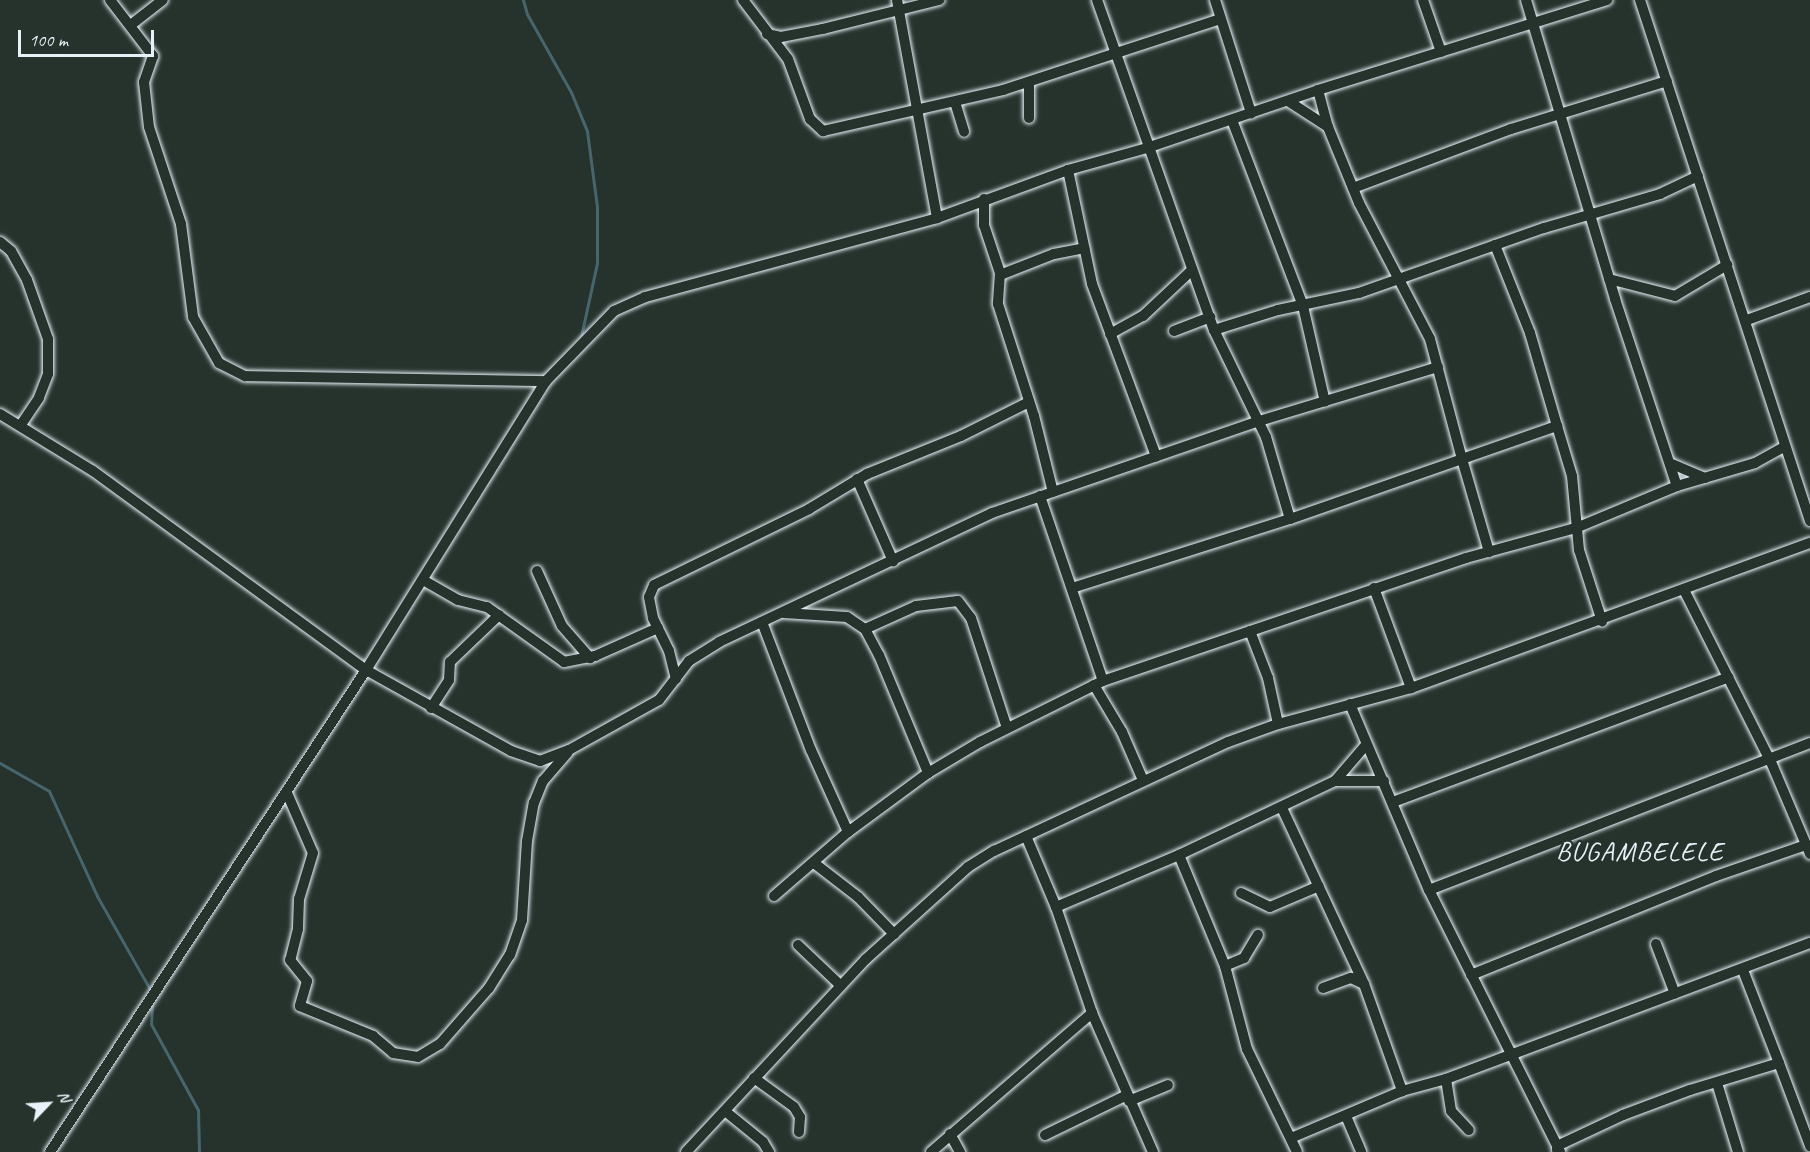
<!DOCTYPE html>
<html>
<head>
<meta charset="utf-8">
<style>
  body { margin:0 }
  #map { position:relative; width:1810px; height:1152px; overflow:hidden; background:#26332d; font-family:Caveat,sans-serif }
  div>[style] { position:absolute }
  .stream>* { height:3px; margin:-1.5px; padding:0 1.5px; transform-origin:1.5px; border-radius:1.5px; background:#46656c }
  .roads { filter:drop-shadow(0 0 2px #e8f1f8) drop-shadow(0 0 2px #e8f1f8) }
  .minor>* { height:10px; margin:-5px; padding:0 5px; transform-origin:5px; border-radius:5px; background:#26332d }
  span { translate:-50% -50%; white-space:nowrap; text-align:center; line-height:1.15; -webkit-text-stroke:4.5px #26332d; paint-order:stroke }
  .quarter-label { font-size:27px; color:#e8f1f8; letter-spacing:1.5px }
  .north { position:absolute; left:18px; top:1074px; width:60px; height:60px; -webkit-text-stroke:4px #26332d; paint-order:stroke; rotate:65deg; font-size:16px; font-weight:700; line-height:24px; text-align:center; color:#e8f1f8 }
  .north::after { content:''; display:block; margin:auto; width:21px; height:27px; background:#e8f1f8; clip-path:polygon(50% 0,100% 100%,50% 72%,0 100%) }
  .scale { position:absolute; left:18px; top:30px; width:136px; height:27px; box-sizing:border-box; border:3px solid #e8f1f8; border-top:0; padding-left:8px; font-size:18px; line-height:21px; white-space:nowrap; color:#e8f1f8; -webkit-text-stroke:4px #26332d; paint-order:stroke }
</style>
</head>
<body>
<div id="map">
  <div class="stream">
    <div style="left:523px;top:0;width:15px;rotate:74deg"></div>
    <div style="left:527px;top:14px;width:90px;rotate:60.6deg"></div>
    <div style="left:571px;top:92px;width:42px;rotate:67.7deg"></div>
    <div style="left:587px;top:131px;width:77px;rotate:82.5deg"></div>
    <div style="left:597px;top:207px;width:56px;rotate:90deg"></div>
    <div style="left:597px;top:263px;width:80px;rotate:102.3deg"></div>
    <div style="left:0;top:763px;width:56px;rotate:29.7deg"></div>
    <div style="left:49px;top:791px;width:115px;rotate:65.4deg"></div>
    <div style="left:97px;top:896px;width:112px;rotate:60.4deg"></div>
    <div style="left:152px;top:1005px;width:19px;rotate:93deg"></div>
    <div style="left:151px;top:1024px;width:98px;rotate:61.3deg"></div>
    <div style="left:198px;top:1110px;width:42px;rotate:88.6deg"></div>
  </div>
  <div class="roads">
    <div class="minor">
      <div style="left:110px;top:0;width:71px;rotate:52.5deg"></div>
      <div style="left:153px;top:56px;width:28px;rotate:109deg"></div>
      <div style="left:144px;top:82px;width:45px;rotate:83.7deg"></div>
      <div style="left:149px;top:127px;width:102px;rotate:71.7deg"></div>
      <div style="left:181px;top:224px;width:94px;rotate:82.6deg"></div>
      <div style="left:193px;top:317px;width:53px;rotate:60.5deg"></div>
      <div style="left:219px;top:363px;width:29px;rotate:27deg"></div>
      <div style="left:245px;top:376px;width:301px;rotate:1deg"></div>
      <div style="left:743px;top:0;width:74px;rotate:52.7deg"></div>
      <div style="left:788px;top:59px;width:64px;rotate:69.9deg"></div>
      <div style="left:810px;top:119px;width:18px;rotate:43deg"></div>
      <div style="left:823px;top:131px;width:185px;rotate:-12.8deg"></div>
      <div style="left:1003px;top:90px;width:228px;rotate:-18.1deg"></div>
      <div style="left:897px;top:0;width:222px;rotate:79.6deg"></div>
      <div style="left:1097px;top:0;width:350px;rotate:70.5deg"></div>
      <div style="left:1214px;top:330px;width:119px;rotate:64.1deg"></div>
      <div style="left:1266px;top:437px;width:85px;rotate:73.7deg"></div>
      <div style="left:1215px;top:0;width:119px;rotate:72.3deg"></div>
      <div style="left:1423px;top:0;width:55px;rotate:70.9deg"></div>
      <div style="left:1526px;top:0;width:312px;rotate:73.4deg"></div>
      <div style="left:1615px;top:299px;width:197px;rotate:71.7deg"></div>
      <div style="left:1640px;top:0;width:548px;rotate:71.93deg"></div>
      <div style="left:132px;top:24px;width:39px;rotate:-38deg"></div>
      <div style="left:767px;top:34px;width:14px;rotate:12deg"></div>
      <div style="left:781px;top:37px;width:43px;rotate:-10.8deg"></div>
      <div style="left:823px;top:29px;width:120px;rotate:-14deg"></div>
      <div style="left:1029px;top:82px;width:36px;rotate:90deg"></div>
      <div style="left:1318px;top:90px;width:38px;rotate:75deg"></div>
      <div style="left:1328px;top:127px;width:82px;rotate:67.8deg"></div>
      <div style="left:1359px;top:203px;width:153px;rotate:62.4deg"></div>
      <div style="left:1430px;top:339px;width:124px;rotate:75.1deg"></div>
      <div style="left:1462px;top:459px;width:101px;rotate:-19.2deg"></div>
      <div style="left:1557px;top:426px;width:52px;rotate:73.3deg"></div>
      <div style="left:1572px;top:476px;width:74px;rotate:84.6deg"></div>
      <div style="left:1579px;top:550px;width:75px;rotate:72.1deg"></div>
      <div style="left:1288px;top:101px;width:48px;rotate:33deg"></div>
      <div style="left:955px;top:102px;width:31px;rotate:73deg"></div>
      <div style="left:1232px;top:120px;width:199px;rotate:69.1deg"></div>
      <div style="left:1303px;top:306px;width:98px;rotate:77.1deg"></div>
      <div style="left:1068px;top:170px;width:116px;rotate:78.1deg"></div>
      <div style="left:1092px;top:284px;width:184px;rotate:69.6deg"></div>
      <div style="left:1353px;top:188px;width:169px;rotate:-20.5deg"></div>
      <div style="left:1511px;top:129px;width:163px;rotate:-17.1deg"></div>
      <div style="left:984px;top:199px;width:26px;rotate:90deg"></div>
      <div style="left:984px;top:225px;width:51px;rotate:71.6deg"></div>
      <div style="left:1000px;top:273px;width:31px;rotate:94deg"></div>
      <div style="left:998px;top:304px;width:118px;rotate:72.2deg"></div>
      <div style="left:1034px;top:416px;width:78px;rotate:76deg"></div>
      <div style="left:0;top:242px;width:14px;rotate:39deg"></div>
      <div style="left:11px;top:251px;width:33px;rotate:61deg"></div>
      <div style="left:27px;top:280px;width:63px;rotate:70.4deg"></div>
      <div style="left:48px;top:339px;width:35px;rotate:90deg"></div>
      <div style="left:48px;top:374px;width:26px;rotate:111deg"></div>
      <div style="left:39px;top:398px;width:32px;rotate:124deg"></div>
      <div style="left:1495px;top:245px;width:95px;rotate:68.3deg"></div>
      <div style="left:1530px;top:333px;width:97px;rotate:73.8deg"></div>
      <div style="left:1000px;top:275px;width:58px;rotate:-21.3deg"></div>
      <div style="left:1054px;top:254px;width:31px;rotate:-11deg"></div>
      <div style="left:1609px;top:279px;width:68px;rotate:14.4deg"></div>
      <div style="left:1675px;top:296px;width:61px;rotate:-30.8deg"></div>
      <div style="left:1747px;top:320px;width:67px;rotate:-20.1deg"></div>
      <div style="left:1214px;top:330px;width:67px;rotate:-17.4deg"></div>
      <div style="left:1278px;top:310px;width:83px;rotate:-11.9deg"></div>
      <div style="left:1359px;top:293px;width:196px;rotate:-19.4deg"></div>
      <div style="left:1544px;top:228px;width:121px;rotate:-16.3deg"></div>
      <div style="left:1660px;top:194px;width:42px;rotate:-25.3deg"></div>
      <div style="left:1174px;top:331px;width:39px;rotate:-21deg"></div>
      <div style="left:1110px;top:334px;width:38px;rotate:-29deg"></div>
      <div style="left:1143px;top:316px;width:67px;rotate:-43.2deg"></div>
      <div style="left:0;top:414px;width:109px;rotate:31.5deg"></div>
      <div style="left:93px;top:471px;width:338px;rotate:36.1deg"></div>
      <div style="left:366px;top:670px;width:166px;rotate:29.2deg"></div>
      <div style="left:511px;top:751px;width:31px;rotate:19deg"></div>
      <div style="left:540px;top:761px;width:31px;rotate:-21deg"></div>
      <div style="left:569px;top:750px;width:103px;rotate:-29.1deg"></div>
      <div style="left:659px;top:700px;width:49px;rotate:-52.4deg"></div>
      <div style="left:689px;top:661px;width:36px;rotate:-32deg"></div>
      <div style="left:719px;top:642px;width:302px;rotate:-25.3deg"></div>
      <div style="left:992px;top:513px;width:282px;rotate:-19deg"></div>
      <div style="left:1259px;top:421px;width:187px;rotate:-16.8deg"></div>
      <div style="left:1672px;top:464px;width:36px;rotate:23deg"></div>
      <div style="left:857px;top:479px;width:90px;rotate:66.3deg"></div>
      <div style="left:1040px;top:496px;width:195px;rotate:71.2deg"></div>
      <div style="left:537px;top:571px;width:60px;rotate:65.6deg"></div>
      <div style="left:562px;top:626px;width:43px;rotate:48.8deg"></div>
      <div style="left:423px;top:580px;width:40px;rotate:29.7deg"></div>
      <div style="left:458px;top:600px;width:30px;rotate:14deg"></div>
      <div style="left:487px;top:607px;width:95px;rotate:35.5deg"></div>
      <div style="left:564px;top:662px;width:32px;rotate:-11deg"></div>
      <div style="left:595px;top:656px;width:69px;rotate:-24deg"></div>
      <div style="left:1072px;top:588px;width:229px;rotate:-17.6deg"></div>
      <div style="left:1290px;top:519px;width:182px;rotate:-19.2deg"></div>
      <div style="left:1462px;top:459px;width:97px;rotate:73.8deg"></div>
      <div style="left:1374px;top:588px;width:107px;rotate:69.7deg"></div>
      <div style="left:1684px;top:590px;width:193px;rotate:63.2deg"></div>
      <div style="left:1771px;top:762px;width:100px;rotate:67deg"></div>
      <div style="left:784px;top:613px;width:63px;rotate:3.6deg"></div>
      <div style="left:847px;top:617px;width:22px;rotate:34deg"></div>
      <div style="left:865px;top:629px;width:30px;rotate:62deg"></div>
      <div style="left:879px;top:655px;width:128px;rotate:67.4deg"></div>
      <div style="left:762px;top:622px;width:137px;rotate:69.1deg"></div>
      <div style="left:811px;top:750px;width:90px;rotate:65.7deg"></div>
      <div style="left:865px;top:629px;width:56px;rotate:-24.3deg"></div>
      <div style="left:916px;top:606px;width:42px;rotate:-6.8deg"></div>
      <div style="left:958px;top:601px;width:21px;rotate:53deg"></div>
      <div style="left:971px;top:618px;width:116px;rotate:71.9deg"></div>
      <div style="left:1250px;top:631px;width:50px;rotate:69deg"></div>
      <div style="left:1268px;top:678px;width:47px;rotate:77.7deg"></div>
      <div style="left:676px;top:679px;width:29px;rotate:-104deg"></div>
      <div style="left:669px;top:651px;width:37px;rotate:-116deg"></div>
      <div style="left:653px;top:618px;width:21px;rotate:-101deg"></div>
      <div style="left:649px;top:597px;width:13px;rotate:-67deg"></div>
      <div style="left:654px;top:585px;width:173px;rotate:-26.1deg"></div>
      <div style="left:809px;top:509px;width:68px;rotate:-31.1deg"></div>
      <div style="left:867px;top:474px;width:101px;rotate:-22deg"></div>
      <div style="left:961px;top:436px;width:76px;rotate:-26.6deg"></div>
      <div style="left:1094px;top:685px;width:55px;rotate:59.2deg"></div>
      <div style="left:1122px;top:732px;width:52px;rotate:66.4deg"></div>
      <div style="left:1350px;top:704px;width:202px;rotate:67deg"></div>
      <div style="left:1429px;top:890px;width:293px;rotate:63.4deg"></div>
      <div style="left:431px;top:708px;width:33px;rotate:-57deg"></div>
      <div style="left:449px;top:680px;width:18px;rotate:-87deg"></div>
      <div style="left:450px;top:662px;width:68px;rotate:-43.8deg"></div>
      <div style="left:1335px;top:781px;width:49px"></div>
      <div style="left:287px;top:793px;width:65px;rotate:66.6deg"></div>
      <div style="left:313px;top:853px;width:48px;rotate:106.9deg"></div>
      <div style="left:299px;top:899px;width:30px;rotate:92deg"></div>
      <div style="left:298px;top:929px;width:32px;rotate:104deg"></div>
      <div style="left:290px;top:960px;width:27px;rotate:51deg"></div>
      <div style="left:307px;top:981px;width:26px;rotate:106deg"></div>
      <div style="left:300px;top:1006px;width:79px;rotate:22.3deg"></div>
      <div style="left:373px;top:1036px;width:26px;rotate:40deg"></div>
      <div style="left:393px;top:1053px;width:25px;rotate:9deg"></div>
      <div style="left:418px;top:1057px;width:26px;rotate:-31deg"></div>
      <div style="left:440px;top:1044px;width:74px;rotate:-48.8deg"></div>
      <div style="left:489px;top:988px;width:39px;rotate:-58deg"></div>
      <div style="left:510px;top:955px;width:37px;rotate:-71deg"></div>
      <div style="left:522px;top:920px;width:79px;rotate:-86.4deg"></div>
      <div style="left:527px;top:841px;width:39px;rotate:-80deg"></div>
      <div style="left:534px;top:803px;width:24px;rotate:-68deg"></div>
      <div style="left:543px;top:781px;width:37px;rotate:-49deg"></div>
      <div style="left:1393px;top:802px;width:358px;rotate:-20.4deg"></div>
      <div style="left:1282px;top:808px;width:194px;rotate:65deg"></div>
      <div style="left:1364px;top:984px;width:114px;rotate:70.4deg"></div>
      <div style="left:1402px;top:1091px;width:46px;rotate:-15.3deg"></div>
      <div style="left:1446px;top:1079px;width:389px;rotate:-20.5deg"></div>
      <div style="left:1026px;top:836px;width:77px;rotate:67.1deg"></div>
      <div style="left:1056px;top:907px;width:112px;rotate:71.2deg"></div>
      <div style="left:1092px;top:1013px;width:152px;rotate:66.3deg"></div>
      <div style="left:1179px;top:855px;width:120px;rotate:67.5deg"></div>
      <div style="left:1225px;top:966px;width:86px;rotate:75.2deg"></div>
      <div style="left:1247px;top:1049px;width:114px;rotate:64.1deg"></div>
      <div style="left:814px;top:863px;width:56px;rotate:37.7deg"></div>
      <div style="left:858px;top:897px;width:52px;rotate:45.8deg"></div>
      <div style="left:1429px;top:890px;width:408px;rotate:-21.1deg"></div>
      <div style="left:1241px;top:893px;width:32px;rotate:26deg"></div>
      <div style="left:1270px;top:907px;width:53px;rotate:-23.2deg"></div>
      <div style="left:774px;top:896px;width:98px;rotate:-40.9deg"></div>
      <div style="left:848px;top:832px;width:99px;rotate:-36.4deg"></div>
      <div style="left:928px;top:773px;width:61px;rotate:-30.8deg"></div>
      <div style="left:980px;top:742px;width:137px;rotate:-26.4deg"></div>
      <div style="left:1103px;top:681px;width:383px;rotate:-18.7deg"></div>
      <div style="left:1466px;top:558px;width:114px;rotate:-15.3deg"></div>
      <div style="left:1576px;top:528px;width:109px;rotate:-22.6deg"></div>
      <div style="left:1677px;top:486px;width:81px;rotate:-16.4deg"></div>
      <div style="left:1755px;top:463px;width:33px;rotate:-29deg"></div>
      <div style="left:1056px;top:907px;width:134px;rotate:-22.9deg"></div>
      <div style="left:1179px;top:855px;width:173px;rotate:-25.4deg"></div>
      <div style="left:1335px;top:781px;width:48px;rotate:-49.3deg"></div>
      <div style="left:1656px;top:944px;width:53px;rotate:69.2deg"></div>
      <div style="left:798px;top:945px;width:59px;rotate:43.6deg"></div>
      <div style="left:1225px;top:966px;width:21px;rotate:-23deg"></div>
      <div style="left:1244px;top:958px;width:27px;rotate:-59deg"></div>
      <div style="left:1471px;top:975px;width:264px;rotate:-22deg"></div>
      <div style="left:1716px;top:876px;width:95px;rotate:-19deg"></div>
      <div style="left:1323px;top:988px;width:30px;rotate:-20deg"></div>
      <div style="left:1351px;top:978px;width:14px;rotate:25deg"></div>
      <div style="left:1779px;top:1063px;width:89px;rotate:69.5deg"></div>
      <div style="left:754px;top:1078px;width:49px;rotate:35.9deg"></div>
      <div style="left:794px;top:1107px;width:12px;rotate:59deg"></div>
      <div style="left:800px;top:1117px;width:15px;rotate:94deg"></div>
      <div style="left:1446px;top:1079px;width:32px;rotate:81deg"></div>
      <div style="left:1451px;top:1111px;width:26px;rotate:47deg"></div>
      <div style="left:1717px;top:1083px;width:72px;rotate:73.1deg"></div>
      <div style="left:1129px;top:1101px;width:42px;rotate:-22.3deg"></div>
      <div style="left:725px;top:1111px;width:49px;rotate:39.2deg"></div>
      <div style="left:763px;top:1142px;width:12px;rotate:59deg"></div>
      <div style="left:1346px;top:1116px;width:39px;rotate:67deg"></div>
      <div style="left:950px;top:1134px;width:21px;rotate:61deg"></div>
      <div style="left:1045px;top:1135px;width:89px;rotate:-26deg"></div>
      <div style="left:1291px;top:1138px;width:121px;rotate:-22.9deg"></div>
      <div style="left:1557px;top:1150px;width:4px;rotate:-90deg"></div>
      <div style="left:1557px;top:1146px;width:73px;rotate:-25.2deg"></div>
      <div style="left:1623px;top:1115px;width:72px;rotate:-20.5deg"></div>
      <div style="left:1690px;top:1090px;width:93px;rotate:-16.9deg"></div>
      <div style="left:1779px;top:1063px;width:100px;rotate:-111.2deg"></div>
      <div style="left:50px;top:1152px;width:576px;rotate:-56.75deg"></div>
      <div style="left:366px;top:670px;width:340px;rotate:-58.1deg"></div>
      <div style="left:546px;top:381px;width:98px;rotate:-45.8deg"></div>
      <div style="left:614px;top:311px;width:34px;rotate:-24deg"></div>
      <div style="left:645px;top:297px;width:302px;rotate:-15.1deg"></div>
      <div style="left:937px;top:218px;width:140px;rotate:-20.1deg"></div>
      <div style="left:1068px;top:170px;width:82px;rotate:-15.6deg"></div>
      <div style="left:1147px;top:148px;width:181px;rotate:-18.7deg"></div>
      <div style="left:1318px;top:90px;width:303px;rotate:-17.3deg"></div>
      <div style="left:686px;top:1152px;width:264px;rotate:-47deg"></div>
      <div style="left:866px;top:959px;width:137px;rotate:-42deg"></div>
      <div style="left:968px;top:867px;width:31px;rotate:-32deg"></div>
      <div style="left:994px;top:851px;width:258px;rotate:-25deg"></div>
      <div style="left:1228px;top:742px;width:53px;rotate:-19.8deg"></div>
      <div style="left:1278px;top:724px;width:138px;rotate:-15.1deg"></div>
      <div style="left:1411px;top:688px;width:425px;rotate:-20deg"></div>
      <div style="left:931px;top:1152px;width:213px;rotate:-40.8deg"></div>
    </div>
  </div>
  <div class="quarter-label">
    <span style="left:1640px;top:852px">BUGAMBELELE</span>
  </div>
  <div class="north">N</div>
  <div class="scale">100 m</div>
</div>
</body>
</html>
